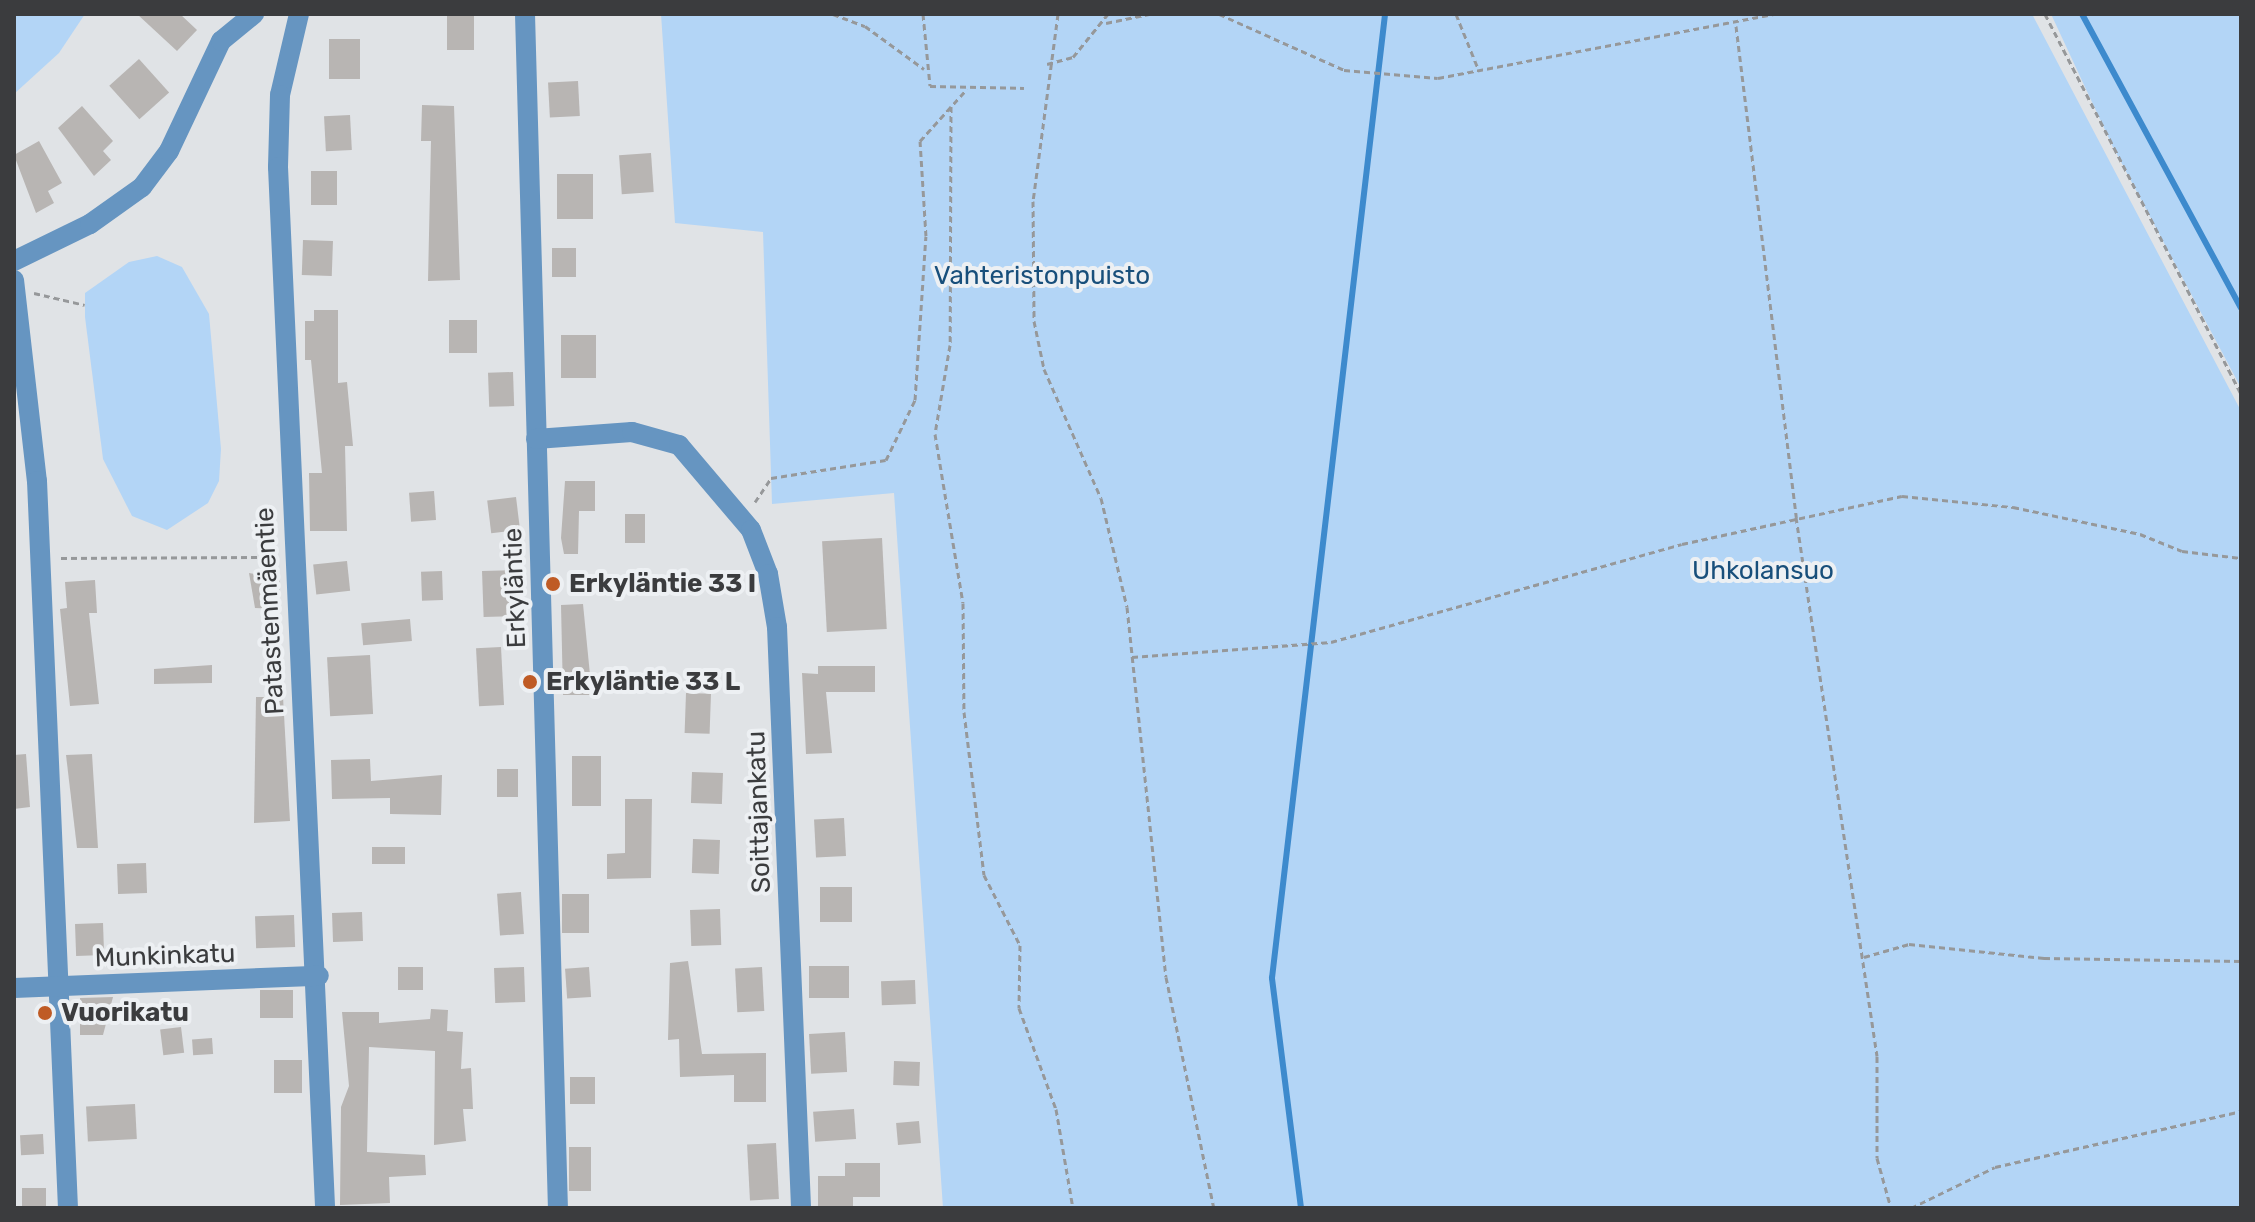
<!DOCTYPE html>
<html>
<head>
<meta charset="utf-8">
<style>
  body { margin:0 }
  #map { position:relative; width:2255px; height:1222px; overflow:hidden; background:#e0e3e6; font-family:Rubik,sans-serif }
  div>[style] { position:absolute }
  .green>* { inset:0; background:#b3d5f6 }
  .stream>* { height:6px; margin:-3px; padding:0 3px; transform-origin:3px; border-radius:3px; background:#3d8acd }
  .building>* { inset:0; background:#b8b5b3; transform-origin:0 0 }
  .path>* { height:3px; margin-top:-1.5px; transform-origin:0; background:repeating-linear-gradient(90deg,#96989a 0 6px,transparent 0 10px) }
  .minor>* { height:20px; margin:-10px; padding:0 10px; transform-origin:10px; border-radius:10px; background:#6695c1 }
  .dots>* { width:22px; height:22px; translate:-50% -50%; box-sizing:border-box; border:4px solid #edf0f3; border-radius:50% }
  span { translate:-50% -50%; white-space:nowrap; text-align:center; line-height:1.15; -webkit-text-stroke:8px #edf0f3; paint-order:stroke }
  .park-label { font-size:26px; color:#184f7b }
  .poi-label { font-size:26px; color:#3b3c3e; font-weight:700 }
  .left { translate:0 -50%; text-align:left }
  .street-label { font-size:26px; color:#3b3c3e }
  .frame { position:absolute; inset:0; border:16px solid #3b3c3e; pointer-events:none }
</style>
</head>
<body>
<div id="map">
  <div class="green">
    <div style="clip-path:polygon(14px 14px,85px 14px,59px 53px,14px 94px)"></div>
    <div style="clip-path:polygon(661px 14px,2032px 14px,2241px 411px,2241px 1208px,943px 1208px,894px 493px,772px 504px,763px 232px,675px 223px)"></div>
    <div style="clip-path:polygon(2051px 14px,2241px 14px,2241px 388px,2112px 145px)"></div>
    <div style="clip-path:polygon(157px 256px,182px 267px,209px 314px,221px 449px,219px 481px,208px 503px,167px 530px,132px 516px,103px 459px,85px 317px,85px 293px,129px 262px)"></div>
  </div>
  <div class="stream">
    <div style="left:2082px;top:14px;width:334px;rotate:61.6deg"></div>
    <div style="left:1301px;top:1208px;width:232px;rotate:-97.2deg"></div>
    <div style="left:1272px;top:978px;width:971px;rotate:-83.31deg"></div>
  </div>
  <div class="building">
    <div style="clip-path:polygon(137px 14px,180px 14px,197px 30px,177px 51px)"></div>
    <div style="left:447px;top:14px;width:27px;height:36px"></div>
    <div style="left:329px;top:39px;width:31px;height:40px"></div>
    <div style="left:139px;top:59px;width:45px;height:40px;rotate:48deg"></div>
    <div style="left:578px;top:81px;width:35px;height:30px;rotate:87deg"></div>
    <div style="clip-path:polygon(422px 105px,454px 106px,460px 280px,428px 281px,431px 141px,421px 141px)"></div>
    <div style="clip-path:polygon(82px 106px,113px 141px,103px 151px,111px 160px,94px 176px,58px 128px)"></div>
    <div style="left:350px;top:115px;width:35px;height:26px;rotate:87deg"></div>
    <div style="clip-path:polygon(39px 141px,62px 183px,48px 191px,54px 203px,36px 213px,14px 155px)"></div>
    <div style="left:651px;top:153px;width:39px;height:32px;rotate:86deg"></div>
    <div style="left:337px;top:171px;width:34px;height:26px;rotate:90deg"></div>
    <div style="left:557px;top:174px;width:36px;height:45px"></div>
    <div style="left:303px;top:240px;width:30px;height:35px;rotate:2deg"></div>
    <div style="left:552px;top:248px;width:24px;height:29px"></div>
    <div style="clip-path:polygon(314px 310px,338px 310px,338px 383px,347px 382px,353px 446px,345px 446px,347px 531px,310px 531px,309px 473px,322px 473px,311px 360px,305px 360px,305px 321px,314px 321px)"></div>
    <div style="left:449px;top:320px;width:28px;height:33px"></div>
    <div style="left:561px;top:335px;width:35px;height:43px"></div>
    <div style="left:513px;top:372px;width:34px;height:25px;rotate:88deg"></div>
    <div style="clip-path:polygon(565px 481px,595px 481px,595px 511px,579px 511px,578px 554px,564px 554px,561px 538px)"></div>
    <div style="left:434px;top:491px;width:29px;height:25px;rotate:86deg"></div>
    <div style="left:516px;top:497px;width:33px;height:29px;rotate:83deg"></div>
    <div style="left:625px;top:514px;width:20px;height:29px"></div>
    <div style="left:882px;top:538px;width:91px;height:60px;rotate:87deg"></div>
    <div style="left:347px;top:561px;width:30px;height:34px;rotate:84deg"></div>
    <div style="left:514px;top:570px;width:46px;height:32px;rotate:88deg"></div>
    <div style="left:442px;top:571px;width:29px;height:21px;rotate:88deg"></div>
    <div style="clip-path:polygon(249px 573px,280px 579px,279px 609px,255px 608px)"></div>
    <div style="clip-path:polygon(95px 580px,97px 613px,89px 613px,99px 704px,70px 706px,60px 609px,67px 608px,65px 582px)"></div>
    <div style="clip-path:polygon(583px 604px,592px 695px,563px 695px,561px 605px)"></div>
    <div style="left:410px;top:619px;width:22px;height:49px;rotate:85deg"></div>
    <div style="left:501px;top:647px;width:58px;height:25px;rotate:87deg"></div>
    <div style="left:370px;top:655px;width:59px;height:43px;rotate:87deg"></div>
    <div style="clip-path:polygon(212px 665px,212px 683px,154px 684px,154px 669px)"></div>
    <div style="clip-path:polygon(818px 666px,875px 666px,875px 692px,826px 692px,832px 753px,806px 754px,802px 673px,818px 674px)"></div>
    <div style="left:686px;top:693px;width:25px;height:40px;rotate:2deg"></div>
    <div style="clip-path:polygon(256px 697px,283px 697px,290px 821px,254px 823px)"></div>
    <div style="clip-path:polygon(26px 754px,30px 807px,14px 809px,14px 755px)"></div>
    <div style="clip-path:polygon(92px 754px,98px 848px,77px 848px,66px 755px)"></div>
    <div style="left:572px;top:756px;width:29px;height:50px"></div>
    <div style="clip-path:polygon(370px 759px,371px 781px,442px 775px,441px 815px,390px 814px,390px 798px,332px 799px,331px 760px)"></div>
    <div style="left:497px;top:769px;width:21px;height:28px"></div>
    <div style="left:692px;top:772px;width:31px;height:31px;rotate:2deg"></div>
    <div style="clip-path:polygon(625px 799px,652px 799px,651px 878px,607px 879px,607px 854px,625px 853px)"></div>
    <div style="left:844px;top:818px;width:38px;height:30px;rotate:87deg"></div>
    <div style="left:693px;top:839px;width:27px;height:34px;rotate:2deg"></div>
    <div style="left:405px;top:847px;width:17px;height:33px;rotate:90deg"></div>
    <div style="left:146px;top:863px;width:30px;height:29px;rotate:88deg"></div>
    <div style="left:820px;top:887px;width:32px;height:35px"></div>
    <div style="left:521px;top:892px;width:42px;height:24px;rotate:86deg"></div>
    <div style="left:562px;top:894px;width:27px;height:39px"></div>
    <div style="left:720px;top:909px;width:36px;height:30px;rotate:88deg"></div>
    <div style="left:362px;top:912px;width:29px;height:30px;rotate:88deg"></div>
    <div style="left:294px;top:915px;width:32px;height:39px;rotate:88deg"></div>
    <div style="left:103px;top:923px;width:32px;height:28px;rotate:88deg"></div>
    <div style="clip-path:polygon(688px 961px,702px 1054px,766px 1053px,766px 1102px,734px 1102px,734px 1075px,680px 1077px,679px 1039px,668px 1040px,670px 963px)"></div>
    <div style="left:809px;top:966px;width:40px;height:32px"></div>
    <div style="left:398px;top:967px;width:25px;height:23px"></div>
    <div style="left:524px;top:967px;width:35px;height:30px;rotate:88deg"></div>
    <div style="left:589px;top:967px;width:30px;height:24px;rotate:86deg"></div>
    <div style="left:762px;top:967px;width:44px;height:27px;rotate:87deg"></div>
    <div style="left:915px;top:980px;width:24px;height:34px;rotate:88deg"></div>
    <div style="left:293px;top:990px;width:28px;height:33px;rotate:90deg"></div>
    <div style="clip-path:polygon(113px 997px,103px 1035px,80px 1035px,80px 998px)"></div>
    <div style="clip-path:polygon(431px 1009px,448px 1010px,447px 1031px,463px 1032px,461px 1069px,471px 1068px,473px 1109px,463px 1109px,466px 1141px,434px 1145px,435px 1051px,369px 1047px,367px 1152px,425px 1155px,426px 1175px,389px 1177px,390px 1203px,340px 1205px,341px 1107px,349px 1086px,342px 1012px,379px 1012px,379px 1023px,430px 1019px)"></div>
    <div style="left:181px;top:1027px;width:26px;height:21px;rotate:83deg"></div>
    <div style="left:845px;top:1032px;width:40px;height:36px;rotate:87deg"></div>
    <div style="left:212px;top:1038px;width:16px;height:20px;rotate:86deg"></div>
    <div style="left:274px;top:1060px;width:28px;height:33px"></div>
    <div style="left:894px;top:1061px;width:26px;height:24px;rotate:2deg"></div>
    <div style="left:570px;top:1077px;width:25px;height:27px"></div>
    <div style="left:135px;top:1104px;width:35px;height:49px;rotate:87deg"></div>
    <div style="left:854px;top:1109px;width:30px;height:41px;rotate:86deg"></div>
    <div style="left:919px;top:1121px;width:22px;height:23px;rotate:85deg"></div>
    <div style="left:43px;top:1134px;width:20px;height:23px;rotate:87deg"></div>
    <div style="left:776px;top:1143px;width:56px;height:29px;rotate:87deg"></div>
    <div style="left:569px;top:1147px;width:22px;height:44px"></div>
    <div style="clip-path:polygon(845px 1163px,880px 1163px,880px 1197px,853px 1197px,853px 1208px,818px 1208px,818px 1176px,845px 1176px)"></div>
    <div style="left:46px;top:1188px;width:20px;height:24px;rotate:90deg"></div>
  </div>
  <div class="path">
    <div style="left:833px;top:14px;width:34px;rotate:21deg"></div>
    <div style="left:865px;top:26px;width:73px;rotate:36.1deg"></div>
    <div style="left:923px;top:14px;width:72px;rotate:84.4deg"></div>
    <div style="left:930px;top:86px;width:94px;rotate:1.2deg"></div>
    <div style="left:1058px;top:14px;width:189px;rotate:97.6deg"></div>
    <div style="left:1033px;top:201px;width:120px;rotate:89.5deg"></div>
    <div style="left:1034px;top:321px;width:49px;rotate:78.2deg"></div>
    <div style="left:1044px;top:369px;width:141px;rotate:66.2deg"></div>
    <div style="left:1101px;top:498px;width:112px;rotate:76.6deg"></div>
    <div style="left:1127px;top:607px;width:372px;rotate:84deg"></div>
    <div style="left:1166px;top:977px;width:236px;rotate:78.3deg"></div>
    <div style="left:1219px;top:14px;width:137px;rotate:24.1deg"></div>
    <div style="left:1344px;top:70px;width:94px;rotate:4.9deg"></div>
    <div style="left:1438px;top:78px;width:343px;rotate:-10.8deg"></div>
    <div style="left:1456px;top:14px;width:61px;rotate:68deg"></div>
    <div style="left:2045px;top:14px;width:427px;rotate:62.7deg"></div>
    <div style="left:1106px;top:23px;width:44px;rotate:-11.8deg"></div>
    <div style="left:1736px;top:26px;width:495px;rotate:83deg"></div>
    <div style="left:1796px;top:517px;width:545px;rotate:81.45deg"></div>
    <div style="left:1877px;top:1056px;width:102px;rotate:90deg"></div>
    <div style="left:1877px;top:1158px;width:52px;rotate:74.4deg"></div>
    <div style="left:1047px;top:64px;width:27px;rotate:-15deg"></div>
    <div style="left:1073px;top:57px;width:55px;rotate:-50.9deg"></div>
    <div style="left:951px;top:106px;width:239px;rotate:90.2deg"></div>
    <div style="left:950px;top:345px;width:90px;rotate:99.6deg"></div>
    <div style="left:935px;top:434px;width:171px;rotate:80.6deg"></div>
    <div style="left:963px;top:603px;width:109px;rotate:89.5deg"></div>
    <div style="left:964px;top:712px;width:164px;rotate:83deg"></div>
    <div style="left:984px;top:875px;width:79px;rotate:62.8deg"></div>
    <div style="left:1020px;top:945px;width:63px;rotate:90.9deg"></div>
    <div style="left:1019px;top:1008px;width:108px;rotate:69.9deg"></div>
    <div style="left:1056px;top:1109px;width:100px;rotate:80.3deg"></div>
    <div style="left:34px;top:293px;width:52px;rotate:13.2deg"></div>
    <div style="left:755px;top:502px;width:29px;rotate:-56deg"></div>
    <div style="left:771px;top:478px;width:116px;rotate:-8.9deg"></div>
    <div style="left:886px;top:460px;width:67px;rotate:-64.2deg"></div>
    <div style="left:915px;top:400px;width:164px;rotate:-86.2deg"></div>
    <div style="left:926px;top:236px;width:95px;rotate:-93.6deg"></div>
    <div style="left:920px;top:141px;width:70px;rotate:-47.9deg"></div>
    <div style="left:61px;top:558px;width:216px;rotate:-0.3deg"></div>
    <div style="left:1132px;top:657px;width:200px;rotate:-4.3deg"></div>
    <div style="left:1331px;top:642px;width:364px;rotate:-15.6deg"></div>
    <div style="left:1682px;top:544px;width:225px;rotate:-12.3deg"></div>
    <div style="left:1902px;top:496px;width:112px;rotate:5.7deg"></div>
    <div style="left:2013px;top:507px;width:130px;rotate:12deg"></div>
    <div style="left:2140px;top:534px;width:45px;rotate:22deg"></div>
    <div style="left:2182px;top:551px;width:59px;rotate:6.8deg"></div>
    <div style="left:1864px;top:957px;width:47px;rotate:-16.1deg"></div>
    <div style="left:1909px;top:944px;width:136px;rotate:5.9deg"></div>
    <div style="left:2044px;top:958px;width:197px;rotate:0.9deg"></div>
    <div style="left:1911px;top:1208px;width:93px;rotate:-26deg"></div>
    <div style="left:1995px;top:1167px;width:252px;rotate:-12.8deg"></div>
  </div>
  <div class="minor">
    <div style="left:299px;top:14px;width:83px;rotate:103.2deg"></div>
    <div style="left:280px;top:95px;width:72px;rotate:91.6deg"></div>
    <div style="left:278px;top:167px;width:1042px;rotate:87.41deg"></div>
    <div style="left:525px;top:14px;width:1194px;rotate:88.42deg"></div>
    <div style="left:14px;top:261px;width:85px;rotate:-26deg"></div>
    <div style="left:90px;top:224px;width:64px;rotate:-35.4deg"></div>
    <div style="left:142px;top:187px;width:45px;rotate:-53.1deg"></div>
    <div style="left:169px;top:151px;width:122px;rotate:-64.7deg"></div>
    <div style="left:221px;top:41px;width:43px;rotate:-39.3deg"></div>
    <div style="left:14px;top:280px;width:202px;rotate:83.5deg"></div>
    <div style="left:37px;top:481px;width:728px;rotate:87.56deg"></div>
    <div style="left:536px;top:439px;width:96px;rotate:-4.2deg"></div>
    <div style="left:632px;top:432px;width:49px;rotate:15.5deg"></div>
    <div style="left:679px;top:445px;width:111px;rotate:49.7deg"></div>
    <div style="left:751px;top:530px;width:47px;rotate:68.9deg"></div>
    <div style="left:768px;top:574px;width:54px;rotate:80.4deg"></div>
    <div style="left:777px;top:627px;width:581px;rotate:87.63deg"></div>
    <div style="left:14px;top:988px;width:305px;rotate:-2.3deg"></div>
  </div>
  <div class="dots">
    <div style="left:553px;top:584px;background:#bf5b25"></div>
    <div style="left:530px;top:682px;background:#bf5b25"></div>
    <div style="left:45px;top:1013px;background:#bf5b25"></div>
  </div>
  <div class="park-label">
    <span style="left:1042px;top:276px">Vahteristonpuisto</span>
    <span style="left:1763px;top:571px">Uhkolansuo</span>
  </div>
  <div class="poi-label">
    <span class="left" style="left:569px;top:584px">Erkyläntie 33 I</span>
    <span class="left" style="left:546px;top:682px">Erkyläntie 33 L</span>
    <span class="left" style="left:61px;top:1013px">Vuorikatu</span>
  </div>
  <div class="street-label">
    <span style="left:515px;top:588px;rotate:-92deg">Erkyläntie</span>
    <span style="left:270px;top:611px;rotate:-93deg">Patastenmäentie</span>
    <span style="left:759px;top:812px;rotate:-92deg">Soittajankatu</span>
    <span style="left:165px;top:956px;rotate:-2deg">Munkinkatu</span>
  </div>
  <div class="frame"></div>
</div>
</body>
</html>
